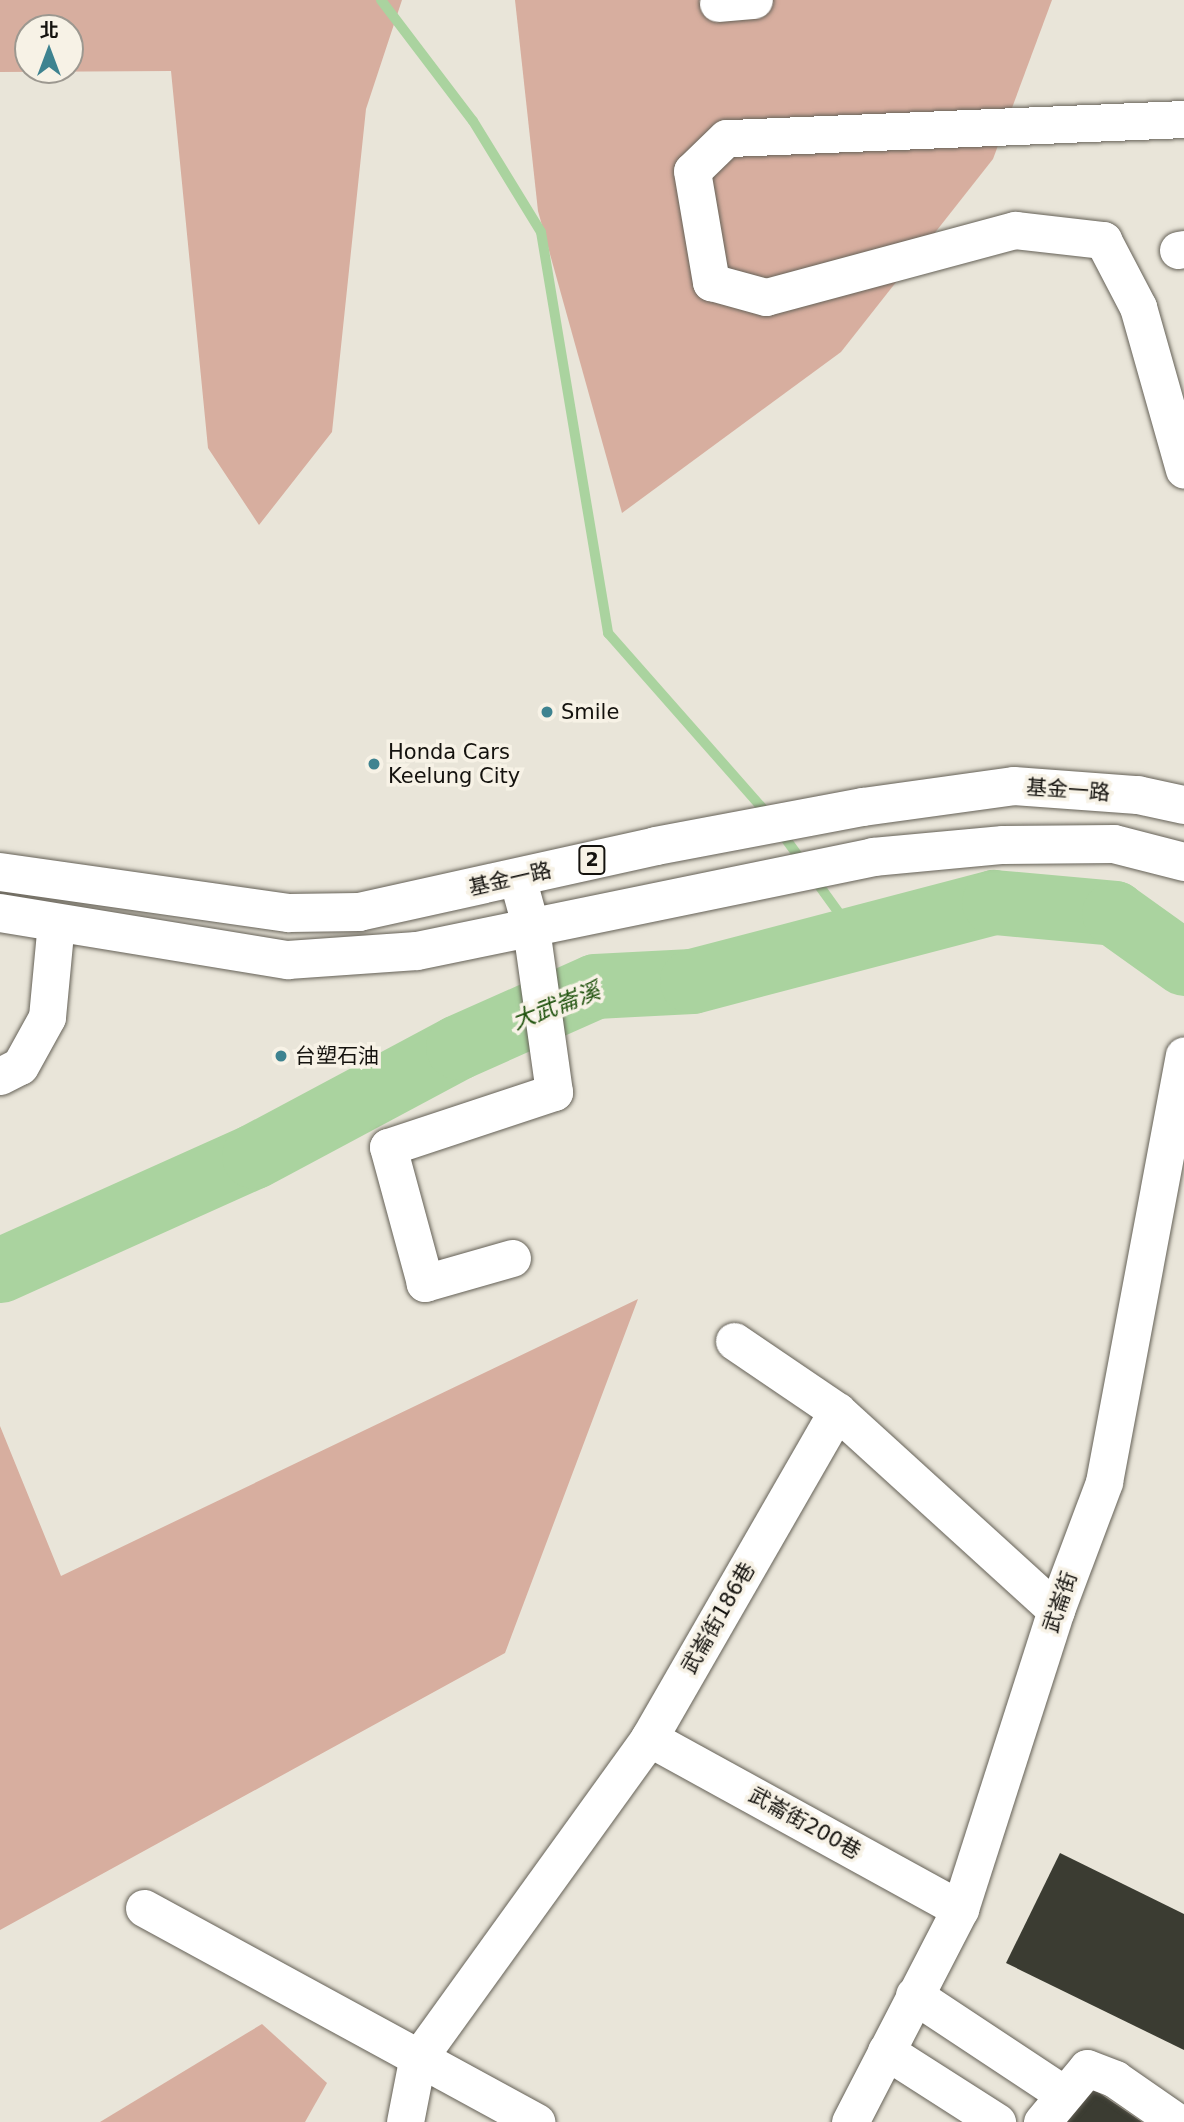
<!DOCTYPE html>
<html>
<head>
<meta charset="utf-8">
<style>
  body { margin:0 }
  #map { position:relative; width:1184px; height:2122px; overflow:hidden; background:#e9e5d9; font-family:"DejaVu Sans","Noto Sans TC",sans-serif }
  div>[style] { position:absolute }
  .green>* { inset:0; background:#d7ae9f }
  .stream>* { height:10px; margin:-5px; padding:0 5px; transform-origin:5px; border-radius:5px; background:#aad39f }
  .river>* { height:65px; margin:-32.5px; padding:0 32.5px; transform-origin:32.5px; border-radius:32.5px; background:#aad39f }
  .building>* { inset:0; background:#3b3c32 }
  .roads { filter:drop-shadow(0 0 2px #656157) drop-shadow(0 0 2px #656157) }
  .minor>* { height:37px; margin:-18.5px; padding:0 18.5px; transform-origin:18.5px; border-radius:18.5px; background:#fff }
  .major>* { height:38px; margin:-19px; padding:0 19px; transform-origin:19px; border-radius:19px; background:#fff }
  .dots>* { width:19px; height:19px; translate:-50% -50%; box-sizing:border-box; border:4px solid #f7f2e6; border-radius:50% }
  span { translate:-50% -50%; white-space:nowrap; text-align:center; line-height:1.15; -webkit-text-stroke:7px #f7f2e6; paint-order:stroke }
  .shield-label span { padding:2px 5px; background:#f7f2e6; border:2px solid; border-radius:5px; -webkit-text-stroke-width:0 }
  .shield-label { font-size:19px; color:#14120e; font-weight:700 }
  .poi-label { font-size:21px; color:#14120e }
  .left { translate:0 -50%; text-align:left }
  .street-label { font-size:21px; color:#14120e }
  .water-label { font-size:23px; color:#1f520d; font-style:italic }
  .north { position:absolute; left:14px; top:14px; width:70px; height:70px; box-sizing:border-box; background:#f7f2e6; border:2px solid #9c9890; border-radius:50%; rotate:0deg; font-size:19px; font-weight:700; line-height:28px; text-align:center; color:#14120e }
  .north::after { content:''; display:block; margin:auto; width:24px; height:32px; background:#3e8390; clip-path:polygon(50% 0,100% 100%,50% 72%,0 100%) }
</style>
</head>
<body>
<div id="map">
  <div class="green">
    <div style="clip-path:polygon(evenodd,0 0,402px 0,366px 109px,332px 432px,259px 525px,208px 448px,171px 71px,0 72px,0 0,28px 28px,70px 28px,70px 70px,28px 70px,28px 28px)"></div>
    <div style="clip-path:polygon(515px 0,1052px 0,993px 159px,841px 352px,622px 513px,538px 211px)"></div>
    <div style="clip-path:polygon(638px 1299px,505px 1653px,0 1930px,0 1426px,61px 1576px)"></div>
    <div style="clip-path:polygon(262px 2024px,327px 2083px,305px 2122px,100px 2122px)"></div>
  </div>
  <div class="stream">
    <div style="left:381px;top:0;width:152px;rotate:52.8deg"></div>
    <div style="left:473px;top:121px;width:130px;rotate:58.5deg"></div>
    <div style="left:541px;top:232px;width:407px;rotate:80.5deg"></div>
    <div style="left:608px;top:633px;width:247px;rotate:48.6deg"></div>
    <div style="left:780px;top:831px;width:41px;rotate:54deg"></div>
    <div style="left:813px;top:877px;width:75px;rotate:54.2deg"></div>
  </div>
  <div class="river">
    <div style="left:0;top:1270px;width:278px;rotate:-24.2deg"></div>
    <div style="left:254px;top:1156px;width:231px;rotate:-28.1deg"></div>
    <div style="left:458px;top:1047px;width:150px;rotate:-24deg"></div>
    <div style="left:595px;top:986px;width:97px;rotate:-3deg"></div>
    <div style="left:692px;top:981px;width:312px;rotate:-14.7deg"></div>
    <div style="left:994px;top:902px;width:121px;rotate:5.2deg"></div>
    <div style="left:1114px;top:913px;width:86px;rotate:35.5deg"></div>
  </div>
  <div class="building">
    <div style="clip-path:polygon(1060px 1853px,1184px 1914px,1184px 2050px,1006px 1963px)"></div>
    <div style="clip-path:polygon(1089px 2086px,1142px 2122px,1063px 2122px)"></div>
  </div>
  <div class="roads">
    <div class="minor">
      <div style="left:718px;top:3px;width:36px;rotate:-5deg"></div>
      <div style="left:1184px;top:119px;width:458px;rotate:177.6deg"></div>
      <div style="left:726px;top:138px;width:47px;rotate:135.9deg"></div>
      <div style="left:692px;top:171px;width:113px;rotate:80.3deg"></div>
      <div style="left:711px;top:282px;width:57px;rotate:15.3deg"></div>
      <div style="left:766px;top:297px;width:258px;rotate:-15.1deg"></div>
      <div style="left:1015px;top:230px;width:89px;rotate:6.5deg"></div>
      <div style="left:1103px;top:240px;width:76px;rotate:62.4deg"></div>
      <div style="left:1138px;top:307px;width:169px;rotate:74.2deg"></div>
      <div style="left:1178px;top:250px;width:6px;rotate:-9deg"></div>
      <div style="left:0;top:1076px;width:22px;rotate:-27deg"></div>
      <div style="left:20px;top:1066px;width:56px;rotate:-61.1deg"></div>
      <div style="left:47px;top:1017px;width:95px;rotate:-84.6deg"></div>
      <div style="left:512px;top:1258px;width:91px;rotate:164deg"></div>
      <div style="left:425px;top:1283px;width:141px;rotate:-105.2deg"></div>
      <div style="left:388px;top:1147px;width:175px;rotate:-18.3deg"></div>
      <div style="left:554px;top:1092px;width:166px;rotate:-98deg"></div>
      <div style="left:531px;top:928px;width:53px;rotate:-105.4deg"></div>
      <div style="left:734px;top:1341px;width:125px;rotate:34.2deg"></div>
      <div style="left:649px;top:1738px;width:355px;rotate:28.8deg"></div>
      <div style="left:144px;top:1908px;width:447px;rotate:28.6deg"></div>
      <div style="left:914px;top:1995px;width:178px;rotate:33.5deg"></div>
      <div style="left:886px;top:2051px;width:132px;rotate:32.6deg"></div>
      <div style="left:405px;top:2122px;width:63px;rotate:-79deg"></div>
      <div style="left:417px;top:2060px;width:397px;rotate:-54.2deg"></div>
      <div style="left:649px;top:1738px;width:377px;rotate:-60.1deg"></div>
      <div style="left:837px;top:1411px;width:296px;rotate:42.3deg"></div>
      <div style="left:850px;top:2122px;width:240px;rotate:-62.7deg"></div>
      <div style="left:960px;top:1909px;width:314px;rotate:-72.2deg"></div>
      <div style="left:1056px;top:1610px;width:137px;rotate:-69.4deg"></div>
      <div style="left:1104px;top:1482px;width:434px;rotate:-79.4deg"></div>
      <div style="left:1042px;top:2122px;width:70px;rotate:-50.2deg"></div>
      <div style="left:1087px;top:2068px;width:30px;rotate:21deg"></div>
      <div style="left:1115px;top:2079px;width:75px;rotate:34.7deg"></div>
    </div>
    <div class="major">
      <div style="left:0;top:872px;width:292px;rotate:8.1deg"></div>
      <div style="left:289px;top:913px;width:70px;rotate:-0.8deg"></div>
      <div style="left:359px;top:912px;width:304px;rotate:-12.5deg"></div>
      <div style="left:656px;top:846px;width:211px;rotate:-10.7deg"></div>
      <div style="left:863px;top:807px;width:152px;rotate:-7.9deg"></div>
      <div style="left:1014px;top:786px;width:124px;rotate:4.2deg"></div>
      <div style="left:1138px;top:795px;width:47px;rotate:12.3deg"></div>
      <div style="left:0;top:913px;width:292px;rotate:9.3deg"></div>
      <div style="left:288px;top:960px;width:129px;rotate:-4deg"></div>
      <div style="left:417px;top:951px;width:466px;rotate:-11.6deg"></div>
      <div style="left:873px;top:857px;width:131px;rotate:-5.3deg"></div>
      <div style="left:1003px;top:845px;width:111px;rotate:-0.5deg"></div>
      <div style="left:1114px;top:844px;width:72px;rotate:14.4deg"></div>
    </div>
  </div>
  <div class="dots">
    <div style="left:547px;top:712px;background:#3e8390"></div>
    <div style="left:374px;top:764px;background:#3e8390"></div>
    <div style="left:281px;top:1056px;background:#3e8390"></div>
  </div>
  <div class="shield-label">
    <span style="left:592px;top:860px">2</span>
  </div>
  <div class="poi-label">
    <span class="left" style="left:561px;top:712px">Smile</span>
    <span class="left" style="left:388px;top:764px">Honda Cars<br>Keelung City</span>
    <span class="left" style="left:295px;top:1056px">台塑石油</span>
  </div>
  <div class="street-label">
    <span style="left:1068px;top:790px;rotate:4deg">基金一路</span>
    <span style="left:510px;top:879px;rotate:-13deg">基金一路</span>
    <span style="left:1060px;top:1602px;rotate:-71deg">武崙街</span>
    <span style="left:718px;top:1618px;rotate:-60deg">武崙街186巷</span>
    <span style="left:805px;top:1823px;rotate:29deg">武崙街200巷</span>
  </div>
  <div class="water-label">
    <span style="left:556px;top:1006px;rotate:-21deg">大武崙溪</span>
  </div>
  <div class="north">北</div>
</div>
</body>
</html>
